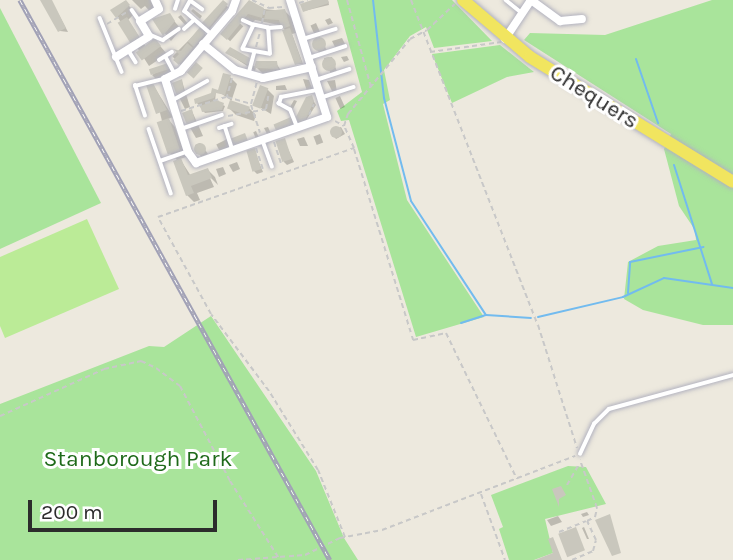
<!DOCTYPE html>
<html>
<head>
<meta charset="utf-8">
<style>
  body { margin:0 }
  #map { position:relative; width:733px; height:560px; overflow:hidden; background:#ede9de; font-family:Karla,sans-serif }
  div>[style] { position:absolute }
  .green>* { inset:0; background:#a9e49b }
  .pitch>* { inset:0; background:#bbeb97 }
  .shadow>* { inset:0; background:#0003; transform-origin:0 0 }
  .stream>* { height:2px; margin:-1px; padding:0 1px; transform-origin:1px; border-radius:1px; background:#72bbef }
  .building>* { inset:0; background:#c9c7bd; transform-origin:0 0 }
  .round { border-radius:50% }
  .path>* { height:2px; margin-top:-1px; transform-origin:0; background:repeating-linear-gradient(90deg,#c8c8c8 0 5px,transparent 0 8.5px) }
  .roads { filter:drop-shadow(0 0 2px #b2b2bf) drop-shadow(0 0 2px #b2b2bf) }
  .lane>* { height:3.5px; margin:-1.75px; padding:0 1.75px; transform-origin:1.75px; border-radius:1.75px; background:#fff }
  .street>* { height:8px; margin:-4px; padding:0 4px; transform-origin:4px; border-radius:4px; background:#fff }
  .primary>* { height:12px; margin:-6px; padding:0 6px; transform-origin:6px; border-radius:6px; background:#f1e55f }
  .rail>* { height:4.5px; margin-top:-2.25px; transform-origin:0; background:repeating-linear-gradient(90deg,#fff 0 5px,#a1a1b6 0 10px); box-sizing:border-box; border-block:2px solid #a1a1b6 }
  span { translate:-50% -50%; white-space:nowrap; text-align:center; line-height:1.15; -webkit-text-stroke:6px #fff; paint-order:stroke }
  .street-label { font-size:23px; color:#2c2c2c }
  .park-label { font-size:23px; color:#1f6a1a }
  .scale { position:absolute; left:28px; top:500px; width:189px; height:32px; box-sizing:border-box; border:4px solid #2c2c2c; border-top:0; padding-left:9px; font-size:21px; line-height:24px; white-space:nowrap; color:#2c2c2c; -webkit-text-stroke:5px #fff; paint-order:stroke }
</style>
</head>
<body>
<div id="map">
  <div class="green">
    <div style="clip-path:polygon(337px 0,452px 0,492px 41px,434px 48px,426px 27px,410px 36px,384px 70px,390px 100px,383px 104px,407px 200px,484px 317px,416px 337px,349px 120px,341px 121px,337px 111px,362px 92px)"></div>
    <div style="clip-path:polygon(712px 0,733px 0,733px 325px,703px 325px,643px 310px,624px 299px,628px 262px,658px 246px,696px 240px,695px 230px,679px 206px,664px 149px,671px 134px,524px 40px,530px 33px,605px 35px)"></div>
    <div style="clip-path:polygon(0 8px,101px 203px,0 249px)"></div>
    <div style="clip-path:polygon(500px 45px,534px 72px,507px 77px,452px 103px,432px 54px)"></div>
    <div style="clip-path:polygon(211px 316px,316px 471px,344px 538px,358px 560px,0 560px,0 404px,149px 346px,164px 347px)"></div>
    <div style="clip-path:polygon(568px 466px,586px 467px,606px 504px,545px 519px,553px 553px,534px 560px,509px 560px,499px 529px,503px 527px,491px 495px)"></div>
  </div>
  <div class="pitch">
    <div style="clip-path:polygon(87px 219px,119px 289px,5px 338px,0 326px,0 257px)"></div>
  </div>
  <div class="shadow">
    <div style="clip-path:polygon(42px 0,51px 0,68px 32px,60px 31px)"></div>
    <div style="clip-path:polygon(132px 0,150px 0,159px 13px,154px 16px,145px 6px,141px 9px)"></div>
    <div style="clip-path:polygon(317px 0,328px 0,329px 5px,304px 11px)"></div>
    <div style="clip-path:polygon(125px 1px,135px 13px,128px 20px,146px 47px,155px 40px,167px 54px,149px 66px,113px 10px)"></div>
    <div style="left:222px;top:2px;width:8px;height:29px;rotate:40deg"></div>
    <div style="clip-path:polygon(193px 9px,202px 16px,200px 19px,191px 11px)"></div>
    <div style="clip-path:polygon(263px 9px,285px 11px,292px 18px,296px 33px,292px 34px,303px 64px,296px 64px,283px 26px,255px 20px,249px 27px,238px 16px)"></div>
    <div style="clip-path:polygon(169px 15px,181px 29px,171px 41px,154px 20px)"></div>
    <div style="clip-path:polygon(181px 15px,188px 24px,186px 26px,178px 17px)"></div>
    <div style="clip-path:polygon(330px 18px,333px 23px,328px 25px,325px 20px)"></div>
    <div style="left:235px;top:19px;width:11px;height:20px;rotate:41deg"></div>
    <div style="left:316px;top:23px;width:12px;height:6px;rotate:66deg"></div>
    <div style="left:200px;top:29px;width:16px;height:39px;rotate:45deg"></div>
    <div style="clip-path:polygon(321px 38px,327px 51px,319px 53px,314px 41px)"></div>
    <div style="clip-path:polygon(342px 38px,345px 44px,335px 47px,332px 41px)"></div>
    <div style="clip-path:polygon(227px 53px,256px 67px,276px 63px,284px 75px,263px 74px,256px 67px,255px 71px)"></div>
    <div style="clip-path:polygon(347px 56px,349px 60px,344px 62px,341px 57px)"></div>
    <div style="clip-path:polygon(332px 57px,337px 72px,331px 74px,324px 58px)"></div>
    <div style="clip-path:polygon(167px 65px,176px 76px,159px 82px,152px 75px)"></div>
    <div style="clip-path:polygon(230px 77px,237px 84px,231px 102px,249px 108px,256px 115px,254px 121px,236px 115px,229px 108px,232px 101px,219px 92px)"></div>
    <div style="clip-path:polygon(303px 79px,309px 80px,313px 91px,307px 91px)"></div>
    <div style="clip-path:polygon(335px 80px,337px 92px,333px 93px,327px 81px)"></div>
    <div style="clip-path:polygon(182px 81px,190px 107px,185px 109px,178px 95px)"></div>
    <div style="clip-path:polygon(153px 85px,173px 117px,168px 119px,175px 127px,186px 157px,180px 159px,191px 176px,208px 170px,215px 177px,218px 185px,209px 176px,214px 187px,197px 193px,200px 200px,194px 202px,187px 195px,178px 161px,170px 153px)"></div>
    <div style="clip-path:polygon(285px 85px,287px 90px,276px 90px,276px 86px)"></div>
    <div style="clip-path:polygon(267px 89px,274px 96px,271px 114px,256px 105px)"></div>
    <div style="clip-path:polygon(216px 91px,215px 102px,225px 106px,223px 111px,205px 113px,197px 103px)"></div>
    <div style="left:340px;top:96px;width:12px;height:5px;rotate:66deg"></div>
    <div style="clip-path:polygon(311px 97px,316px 105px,303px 125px)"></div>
    <div style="clip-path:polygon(294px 100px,297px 101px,293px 109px,290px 107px)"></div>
    <div style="clip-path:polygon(192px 111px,203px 136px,196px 138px,188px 124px)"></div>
    <div style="clip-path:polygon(268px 127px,271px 134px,268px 136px,264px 128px)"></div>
    <div style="clip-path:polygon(341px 127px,345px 134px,336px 139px,330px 131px)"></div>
    <div style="left:256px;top:131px;width:8px;height:3px;rotate:67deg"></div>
    <div style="left:320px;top:134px;width:9px;height:7px;rotate:69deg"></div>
    <div style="clip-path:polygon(304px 137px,308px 146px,300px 146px,297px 139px)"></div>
    <div style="left:227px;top:139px;width:9px;height:12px;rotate:63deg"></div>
    <div style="clip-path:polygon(284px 140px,294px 162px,287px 165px,284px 162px)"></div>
    <div style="clip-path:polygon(200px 143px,208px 154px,201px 157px,195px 145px)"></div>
    <div style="clip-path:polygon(254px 150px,263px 172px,257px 174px,254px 171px)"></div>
    <div style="clip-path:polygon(237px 162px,240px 169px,233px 172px,229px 165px)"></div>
    <div style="clip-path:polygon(223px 167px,226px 174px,219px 177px,216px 169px)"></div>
    <div style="clip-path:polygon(587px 512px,589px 515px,583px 517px,581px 514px)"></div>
    <div style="clip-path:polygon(558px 516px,562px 522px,551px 526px,547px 520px)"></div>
    <div style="clip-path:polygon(584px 527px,589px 539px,587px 539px,582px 528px)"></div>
  </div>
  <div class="stream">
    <div style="left:373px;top:0;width:99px;rotate:83.6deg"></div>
    <div style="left:384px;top:98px;width:106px;rotate:75.3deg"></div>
    <div style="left:411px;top:201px;width:136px;rotate:56.7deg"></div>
    <div style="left:486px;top:315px;width:45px;rotate:3.8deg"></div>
    <div style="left:636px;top:59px;width:68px;rotate:71deg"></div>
    <div style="left:674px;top:165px;width:125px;rotate:72.3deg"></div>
    <div style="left:628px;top:293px;width:31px;rotate:-86deg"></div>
    <div style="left:630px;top:262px;width:75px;rotate:-11.6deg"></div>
    <div style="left:538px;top:317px;width:87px;rotate:-13.2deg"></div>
    <div style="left:623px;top:297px;width:45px;rotate:-24.9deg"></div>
    <div style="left:664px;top:278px;width:70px;rotate:8.2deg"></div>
    <div style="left:461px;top:323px;width:26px;rotate:-18deg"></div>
  </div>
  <div class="building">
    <div style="clip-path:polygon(40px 0,52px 0,66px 28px,58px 32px)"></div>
    <div style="clip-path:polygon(126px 0,130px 5px,116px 18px,110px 10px)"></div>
    <div style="clip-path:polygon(223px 0,228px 4px,208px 29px,201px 24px)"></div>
    <div style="clip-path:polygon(249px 0,264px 8px,262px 18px,248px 14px,227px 40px,220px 34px)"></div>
    <div style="clip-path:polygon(312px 0,328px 0,329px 3px,303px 12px,300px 4px)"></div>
    <div style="clip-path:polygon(285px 9px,290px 26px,282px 29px,279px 20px,264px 19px,266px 11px)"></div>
    <div style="clip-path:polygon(170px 13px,175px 21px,163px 36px,152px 19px)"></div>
    <div style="left:127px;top:17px;width:25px;height:11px;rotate:58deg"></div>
    <div style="left:200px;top:27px;width:8px;height:19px;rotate:40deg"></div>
    <div style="clip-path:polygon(290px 28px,302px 63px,295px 65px,282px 30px)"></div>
    <div class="round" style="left:312px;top:37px;width:14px;height:14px"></div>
    <div style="left:155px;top:38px;width:10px;height:24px;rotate:53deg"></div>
    <div style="clip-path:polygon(187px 43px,193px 48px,179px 65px,173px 60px,179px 54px,173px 49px,181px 51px)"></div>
    <div style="clip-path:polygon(230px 47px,250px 58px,248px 65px,225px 53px)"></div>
    <div class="round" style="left:322px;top:57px;width:14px;height:14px"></div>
    <div style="clip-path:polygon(256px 61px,277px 61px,278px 69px,254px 68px)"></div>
    <div style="left:196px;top:62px;width:9px;height:14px;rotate:41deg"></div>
    <div style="left:168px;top:63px;width:6px;height:20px;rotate:72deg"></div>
    <div style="clip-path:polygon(223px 73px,231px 75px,225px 95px,216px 93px,214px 98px,195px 104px,194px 99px,211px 93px,212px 88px,218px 90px)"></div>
    <div style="clip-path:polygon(182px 79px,184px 93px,177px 96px,172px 83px)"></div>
    <div style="clip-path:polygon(153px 83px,167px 110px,156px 114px,146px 85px)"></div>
    <div style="left:260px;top:85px;width:9px;height:22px;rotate:21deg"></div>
    <div style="clip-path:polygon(312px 95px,314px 101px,305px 121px,298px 123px,296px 117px,306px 97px)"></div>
    <div style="clip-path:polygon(216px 100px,224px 103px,222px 110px,202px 112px,200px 106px)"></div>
    <div style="left:230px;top:100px;width:21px;height:9px;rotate:19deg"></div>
    <div style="clip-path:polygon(192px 109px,195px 122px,187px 125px,182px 113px)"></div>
    <div style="left:291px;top:117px;width:8px;height:19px;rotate:67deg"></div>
    <div style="left:169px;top:118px;width:34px;height:13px;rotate:71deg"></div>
    <div class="round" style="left:330px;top:126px;width:12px;height:12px"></div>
    <div style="left:245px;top:133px;width:9px;height:15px;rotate:69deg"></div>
    <div style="left:285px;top:138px;width:22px;height:10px;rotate:72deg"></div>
    <div class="round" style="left:194px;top:143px;width:12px;height:12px"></div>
    <div style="left:255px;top:148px;width:22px;height:9px;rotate:74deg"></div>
    <div style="clip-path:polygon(181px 158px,188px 175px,208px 168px,212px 178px,191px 186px,194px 193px,186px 196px,173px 161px)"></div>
    <div style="clip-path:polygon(561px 486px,566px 495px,559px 499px,559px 507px,552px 489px)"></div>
    <div style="clip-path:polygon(610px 514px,621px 553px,612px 556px,595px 520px)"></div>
    <div style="left:576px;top:527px;width:25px;height:19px;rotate:69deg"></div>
    <div style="clip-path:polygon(553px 537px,562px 560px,535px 560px,553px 553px,548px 539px)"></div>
  </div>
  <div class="path">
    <div style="left:252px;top:0;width:19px;rotate:25deg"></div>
    <div style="left:269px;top:8px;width:14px;rotate:-4deg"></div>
    <div style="left:347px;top:0;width:90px;rotate:74.6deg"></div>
    <div style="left:411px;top:0;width:349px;rotate:68.7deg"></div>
    <div style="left:538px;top:325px;width:129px;rotate:72.4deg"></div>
    <div style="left:299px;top:3px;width:9px;rotate:-18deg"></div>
    <div style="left:262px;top:23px;width:15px;rotate:-79deg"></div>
    <div style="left:107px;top:24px;width:26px;rotate:-31deg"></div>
    <div style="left:256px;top:47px;width:16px;rotate:-75deg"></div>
    <div style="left:430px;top:52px;width:72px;rotate:-8deg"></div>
    <div style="left:232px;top:78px;width:20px;rotate:105deg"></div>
    <div style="left:227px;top:97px;width:25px;rotate:16deg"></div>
    <div style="left:251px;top:104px;width:23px;rotate:-75deg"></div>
    <div style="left:251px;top:105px;width:29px;rotate:72deg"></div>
    <div style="left:181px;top:111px;width:47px;rotate:-17.3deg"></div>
    <div style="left:309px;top:115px;width:12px;rotate:-66deg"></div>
    <div style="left:228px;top:116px;width:39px;rotate:-10deg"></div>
    <div style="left:266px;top:109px;width:17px;rotate:-80deg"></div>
    <div style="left:335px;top:121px;width:10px;rotate:29deg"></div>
    <div style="left:274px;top:142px;width:22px;rotate:72deg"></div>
    <div style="left:256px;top:148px;width:22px;rotate:72deg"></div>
    <div style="left:354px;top:149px;width:200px;rotate:72.8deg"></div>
    <div style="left:413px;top:340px;width:34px;rotate:-12deg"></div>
    <div style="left:446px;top:333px;width:162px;rotate:64.1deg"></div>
    <div style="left:0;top:416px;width:114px;rotate:-24.3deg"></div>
    <div style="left:104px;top:369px;width:38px;rotate:-12deg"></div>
    <div style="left:141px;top:361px;width:17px;rotate:25deg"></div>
    <div style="left:156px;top:368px;width:30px;rotate:37deg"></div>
    <div style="left:180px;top:386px;width:107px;rotate:62.2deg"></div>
    <div style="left:230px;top:481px;width:93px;rotate:57.7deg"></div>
    <div style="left:567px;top:485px;width:24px;rotate:-60deg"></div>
    <div style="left:481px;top:494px;width:70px;rotate:70deg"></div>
    <div style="left:559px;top:532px;width:29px;rotate:-22deg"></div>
    <div style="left:345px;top:537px;width:72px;rotate:-111.9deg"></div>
    <div style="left:318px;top:470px;width:93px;rotate:-121.8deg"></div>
    <div style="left:269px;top:391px;width:96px;rotate:-127deg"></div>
    <div style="left:211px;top:314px;width:111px;rotate:-118.7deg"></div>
    <div style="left:158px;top:217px;width:208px;rotate:-19.4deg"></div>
    <div style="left:354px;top:148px;width:24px;rotate:-114deg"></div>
    <div style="left:344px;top:126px;width:13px;rotate:-72deg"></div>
    <div style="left:348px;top:114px;width:97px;rotate:-50.4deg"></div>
    <div style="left:410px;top:39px;width:19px;rotate:-28deg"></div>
    <div style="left:427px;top:30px;width:38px;rotate:-43deg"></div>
    <div style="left:238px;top:560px;width:67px;rotate:-4.3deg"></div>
    <div style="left:305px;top:555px;width:39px;rotate:-26deg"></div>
    <div style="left:340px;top:538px;width:43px;rotate:-10.8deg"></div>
    <div style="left:382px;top:530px;width:207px;rotate:-21deg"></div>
    <div style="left:572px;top:560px;width:23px;rotate:-23deg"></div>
    <div style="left:593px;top:551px;width:11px;rotate:-75deg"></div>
    <div style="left:596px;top:540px;width:21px;rotate:-115deg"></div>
    <div style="left:587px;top:521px;width:9px;rotate:-27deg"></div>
    <div style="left:595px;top:517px;width:9px;rotate:-77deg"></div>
    <div style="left:597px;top:508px;width:51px;rotate:-109.5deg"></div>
  </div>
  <div class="roads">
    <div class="lane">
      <div style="left:191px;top:0;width:13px;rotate:119deg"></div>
      <div style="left:185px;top:11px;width:33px;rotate:41deg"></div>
      <div style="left:506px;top:0;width:21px;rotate:39deg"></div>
      <div style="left:191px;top:1px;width:14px;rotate:36deg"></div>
      <div style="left:175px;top:9px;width:9px;rotate:-72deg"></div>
      <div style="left:132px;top:10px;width:12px;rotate:55deg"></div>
      <div style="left:100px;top:18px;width:58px;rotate:67.8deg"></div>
      <div style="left:243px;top:20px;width:12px;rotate:24deg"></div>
      <div style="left:254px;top:25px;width:26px;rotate:115deg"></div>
      <div style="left:243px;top:49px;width:27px;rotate:10deg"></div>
      <div style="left:270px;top:54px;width:26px;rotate:-94deg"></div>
      <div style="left:268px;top:28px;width:14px;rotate:-168deg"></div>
      <div style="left:268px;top:28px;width:13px;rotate:-4deg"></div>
      <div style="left:184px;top:29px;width:13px;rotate:-42deg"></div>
      <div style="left:151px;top:35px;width:13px;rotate:23deg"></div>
      <div style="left:163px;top:40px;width:19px;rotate:-35deg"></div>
      <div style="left:303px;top:39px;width:34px;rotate:-17deg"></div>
      <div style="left:129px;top:51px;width:13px;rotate:58deg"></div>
      <div style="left:166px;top:57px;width:17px;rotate:62deg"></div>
      <div style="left:309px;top:58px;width:38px;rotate:-18deg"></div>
      <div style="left:159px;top:60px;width:15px;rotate:-32deg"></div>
      <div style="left:249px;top:72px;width:20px;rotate:-75deg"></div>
      <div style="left:316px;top:80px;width:35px;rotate:-18deg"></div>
      <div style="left:323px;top:97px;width:32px;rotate:-18deg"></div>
      <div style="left:173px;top:100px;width:39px;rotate:-29deg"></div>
      <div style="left:145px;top:116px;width:32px;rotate:-108deg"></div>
      <div style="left:135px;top:86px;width:29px;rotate:-14deg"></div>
      <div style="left:225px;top:126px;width:26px;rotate:72deg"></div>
      <div style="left:297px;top:127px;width:18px;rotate:-112deg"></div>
      <div style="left:290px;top:110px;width:13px;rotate:-151deg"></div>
      <div style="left:279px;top:104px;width:7px;rotate:-74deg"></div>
      <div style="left:281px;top:97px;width:37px;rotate:-11deg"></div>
      <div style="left:219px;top:128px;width:13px;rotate:-18deg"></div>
      <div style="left:149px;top:129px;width:68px;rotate:71deg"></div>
      <div style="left:181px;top:129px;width:43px;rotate:-18.9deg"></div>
      <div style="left:263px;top:141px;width:27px;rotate:70deg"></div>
      <div style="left:160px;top:161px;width:28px;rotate:-19deg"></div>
      <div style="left:580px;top:454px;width:33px;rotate:-65deg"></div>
      <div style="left:594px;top:424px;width:21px;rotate:-45deg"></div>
      <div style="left:609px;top:409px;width:129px;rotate:-15.3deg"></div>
    </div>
    <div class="street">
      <div style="left:236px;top:0;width:12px;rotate:110deg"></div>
      <div style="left:232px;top:11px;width:79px;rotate:130.4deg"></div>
      <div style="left:181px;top:71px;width:18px;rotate:153deg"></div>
      <div style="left:165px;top:79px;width:77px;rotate:72.5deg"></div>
      <div style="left:188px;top:152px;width:14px;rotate:54deg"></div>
      <div style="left:196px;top:163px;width:139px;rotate:-19.3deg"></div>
      <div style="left:327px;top:117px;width:123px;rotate:-107.5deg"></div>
      <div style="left:505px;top:39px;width:47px;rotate:-56.3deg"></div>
      <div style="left:531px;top:0;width:36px;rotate:36deg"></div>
      <div style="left:560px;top:21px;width:22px;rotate:-5deg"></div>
      <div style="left:203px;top:44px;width:41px;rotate:39.1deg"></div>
      <div style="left:235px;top:70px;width:29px;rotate:16deg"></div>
      <div style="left:263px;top:78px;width:50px;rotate:-12.7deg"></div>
      <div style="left:116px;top:57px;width:39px;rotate:-32deg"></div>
      <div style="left:149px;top:36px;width:17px;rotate:-121deg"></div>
      <div style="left:140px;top:21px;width:22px;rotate:-32deg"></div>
      <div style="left:159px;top:9px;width:10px;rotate:-114deg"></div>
    </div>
    <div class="primary">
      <div style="left:463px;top:0;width:88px;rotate:40.4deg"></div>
      <div style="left:530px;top:57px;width:238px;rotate:31.6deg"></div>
    </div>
  </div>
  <div class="rail">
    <div style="left:20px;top:0;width:640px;rotate:61.03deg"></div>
  </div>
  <div class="street-label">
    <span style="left:594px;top:97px;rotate:32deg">Chequers</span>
  </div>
  <div class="park-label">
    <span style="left:138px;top:459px">Stanborough Park</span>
  </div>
  <div class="scale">200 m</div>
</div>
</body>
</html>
